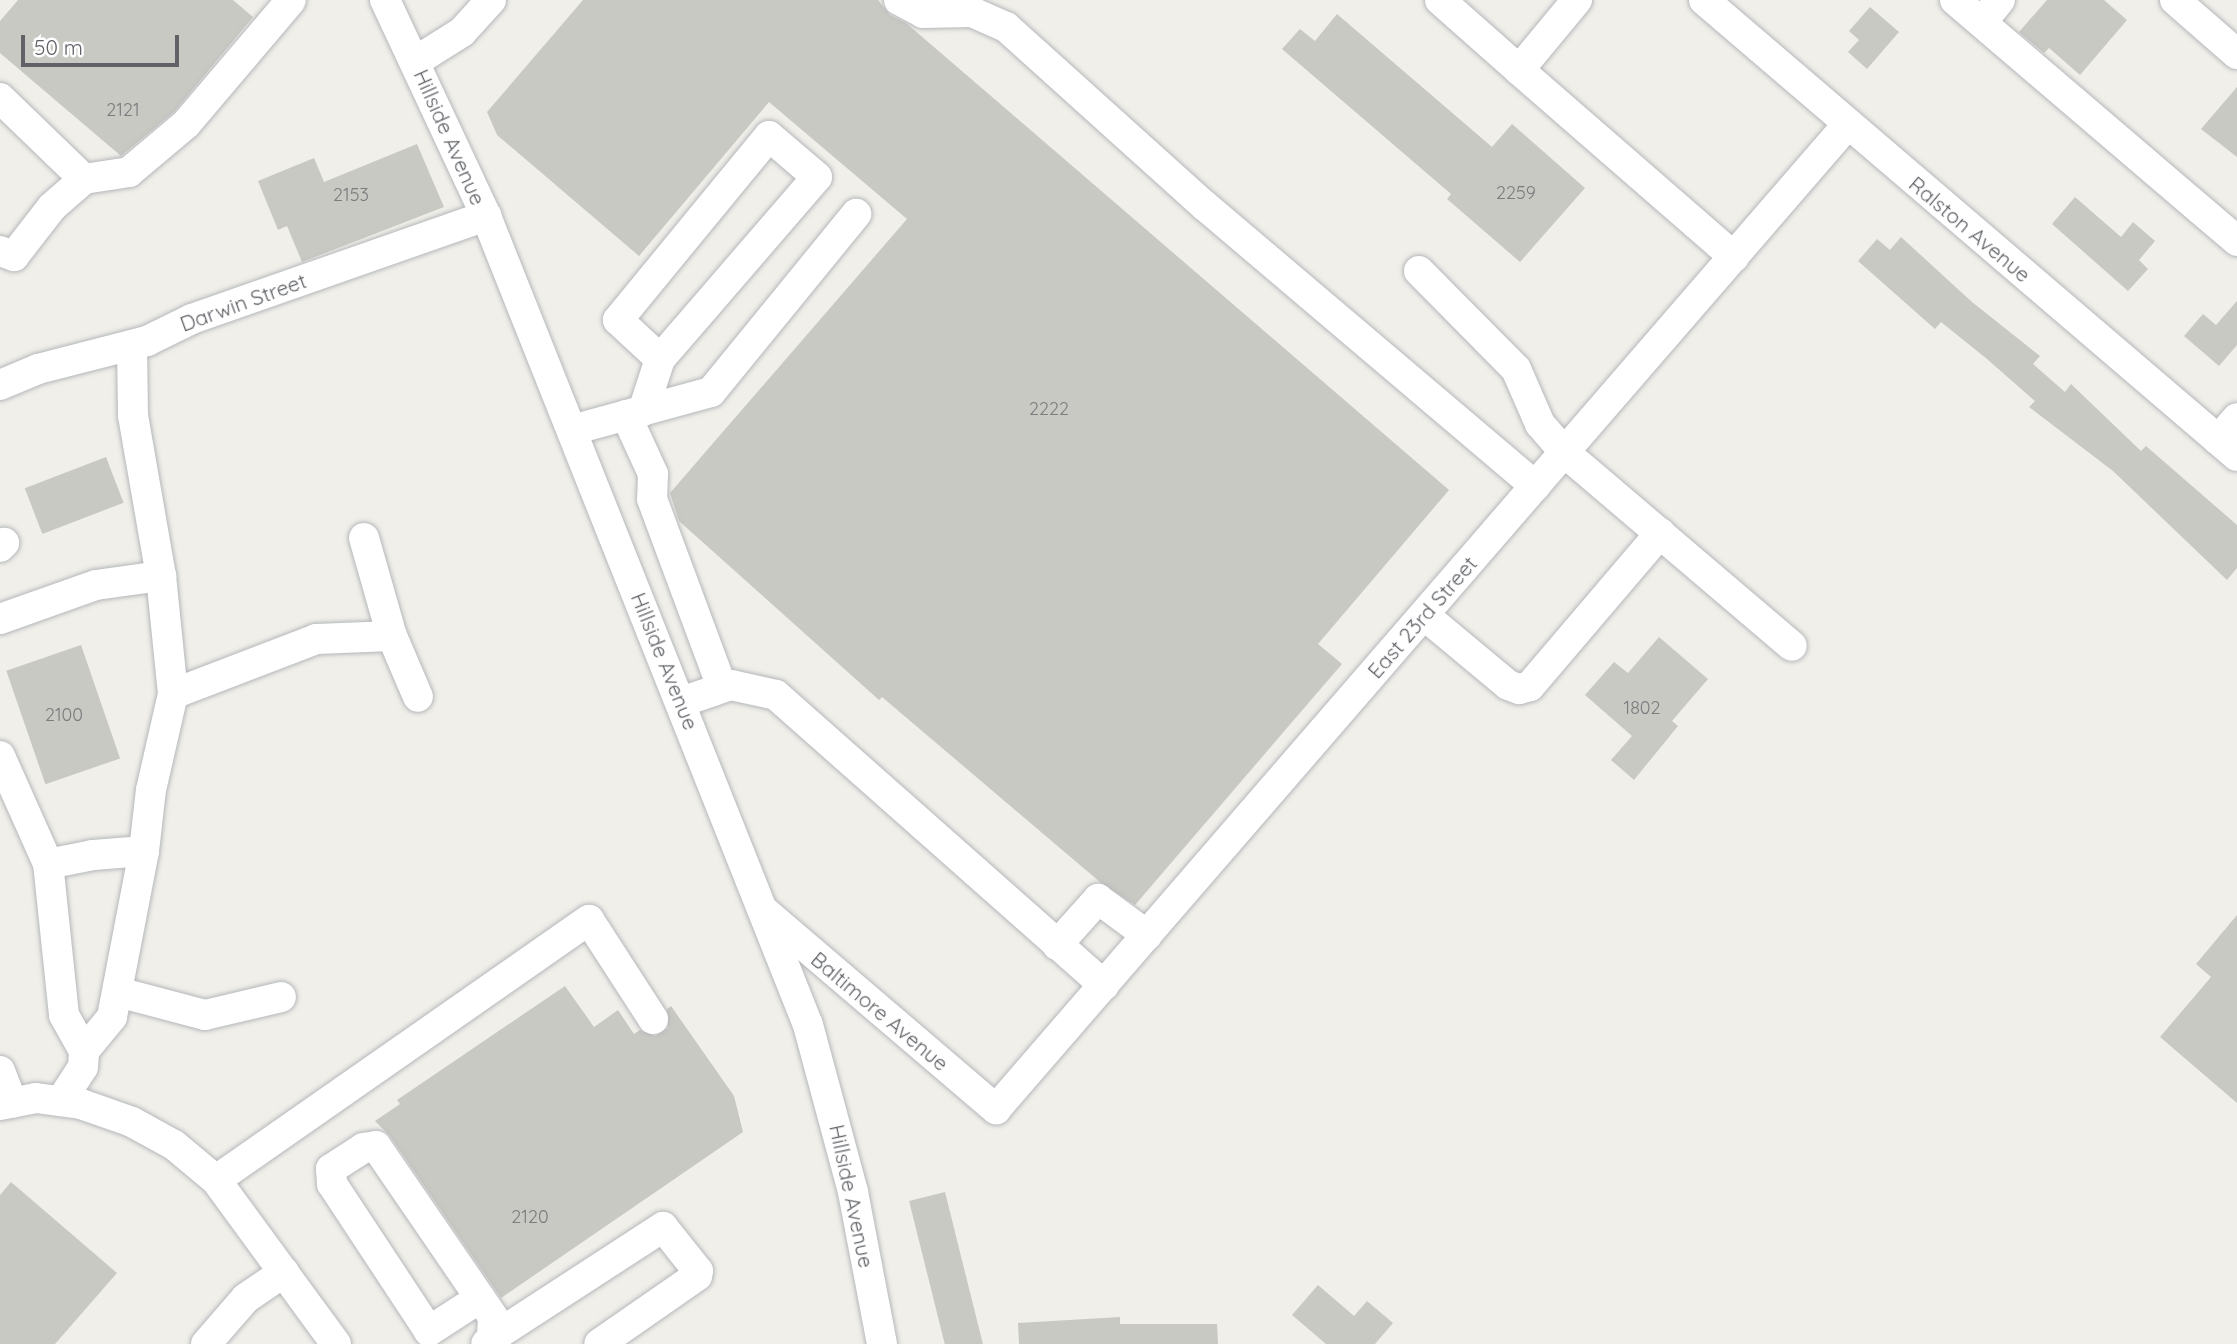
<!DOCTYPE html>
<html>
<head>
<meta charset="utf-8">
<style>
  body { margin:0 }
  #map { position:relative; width:2237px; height:1344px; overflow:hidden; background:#f0efe9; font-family:Quicksand,sans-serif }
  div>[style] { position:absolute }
  .building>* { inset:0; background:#c8c9c3; transform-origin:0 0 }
  .roads { filter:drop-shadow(0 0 2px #b5b7bb) drop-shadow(0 0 2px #b5b7bb) }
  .minor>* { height:30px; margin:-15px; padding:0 15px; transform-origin:15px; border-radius:15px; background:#fff }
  span { translate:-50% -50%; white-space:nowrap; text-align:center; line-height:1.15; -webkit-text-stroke:7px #fff; paint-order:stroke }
  .number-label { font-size:18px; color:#7a7c7e }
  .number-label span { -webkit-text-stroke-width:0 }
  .street-label { font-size:21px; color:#606267 }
  .scale { position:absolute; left:21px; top:35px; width:158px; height:32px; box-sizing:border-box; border:4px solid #606267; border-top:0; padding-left:9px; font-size:21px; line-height:24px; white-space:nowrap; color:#606267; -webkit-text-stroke:5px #fff; paint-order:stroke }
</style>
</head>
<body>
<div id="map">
  <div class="building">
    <div style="clip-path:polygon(18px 0,233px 0,253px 17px,174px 112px,121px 156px,0 53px,0 21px)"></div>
    <div style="clip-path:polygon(583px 0,878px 0,890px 15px,906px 23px,1449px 490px,1318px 644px,1342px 664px,1135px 905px,1100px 882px,882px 697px,879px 700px,679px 521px,670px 493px,907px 219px,769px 102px,639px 256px,497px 135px,487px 112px)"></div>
    <div style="clip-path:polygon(2047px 0,2104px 0,2127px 20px,2080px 75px,2049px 48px,2044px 53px,2019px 32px)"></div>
    <div style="clip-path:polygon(1870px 7px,1899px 32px,1867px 69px,1848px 52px,1859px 40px,1849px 31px)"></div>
    <div style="clip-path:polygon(1337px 14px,1492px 147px,1512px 124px,1585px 188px,1520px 262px,1447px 199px,1451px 194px,1282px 49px,1300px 29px,1315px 41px)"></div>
    <div style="clip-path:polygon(2237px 87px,2237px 157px,2201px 129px)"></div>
    <div style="clip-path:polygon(417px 144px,444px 207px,302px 262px,287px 226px,278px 230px,258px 181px,314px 158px,324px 182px)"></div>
    <div style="clip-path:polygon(2075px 197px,2121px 237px,2133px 222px,2155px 241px,2139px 260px,2148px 269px,2128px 291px,2052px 224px)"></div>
    <div style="clip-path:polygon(1901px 237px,1972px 302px,2040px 356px,2033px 364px,2065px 392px,2071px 384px,2141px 451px,2146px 446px,2237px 525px,2237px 568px,2227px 580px,2113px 471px,2029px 407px,2035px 401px,1987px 359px,1941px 322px,1935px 329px,1858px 261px,1877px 239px,1890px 250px)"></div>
    <div style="clip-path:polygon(2237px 301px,2237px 345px,2219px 366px,2184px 336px,2203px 314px,2216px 325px)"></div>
    <div style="left:106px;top:457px;width:49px;height:87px;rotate:69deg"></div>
    <div style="clip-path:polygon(1659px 637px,1708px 679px,1672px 721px,1678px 726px,1634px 780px,1611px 760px,1632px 736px,1585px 695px,1614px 662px,1628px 673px)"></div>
    <div style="left:81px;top:645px;width:120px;height:79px;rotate:71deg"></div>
    <div style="clip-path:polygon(2237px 915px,2237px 1103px,2160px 1037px,2211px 977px,2196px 964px)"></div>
    <div style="clip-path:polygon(565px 986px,594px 1027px,618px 1010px,634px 1034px,640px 1030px,655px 1036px,668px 1028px,667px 1009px,671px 1006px,734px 1096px,743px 1132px,501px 1298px,390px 1136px,375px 1121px,400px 1104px,397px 1100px)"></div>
    <div style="clip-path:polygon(11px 1182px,117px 1273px,55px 1344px,0 1344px,0 1195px)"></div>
    <div style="left:945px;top:1192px;width:157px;height:37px;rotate:76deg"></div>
    <div style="clip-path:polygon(1318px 1285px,1354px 1316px,1367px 1301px,1393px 1323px,1375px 1344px,1326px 1344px,1292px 1315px)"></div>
    <div style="clip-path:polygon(1120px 1317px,1120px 1324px,1217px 1324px,1218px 1344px,1019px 1344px,1018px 1323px)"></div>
  </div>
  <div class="roads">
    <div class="minor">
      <div style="left:385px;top:0;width:238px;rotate:64.9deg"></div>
      <div style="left:486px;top:216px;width:871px;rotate:68.3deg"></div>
      <div style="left:808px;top:1025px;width:173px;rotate:74.9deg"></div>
      <div style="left:853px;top:1192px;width:155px;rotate:79.2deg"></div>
      <div style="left:899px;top:0;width:27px;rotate:28deg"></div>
      <div style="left:923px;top:13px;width:49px;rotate:-1.2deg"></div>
      <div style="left:972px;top:12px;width:37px;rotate:24deg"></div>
      <div style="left:1006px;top:27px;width:268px;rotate:42deg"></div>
      <div style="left:1205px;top:206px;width:433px;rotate:40.3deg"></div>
      <div style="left:1440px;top:0;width:106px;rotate:41.5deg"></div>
      <div style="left:1519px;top:70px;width:91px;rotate:-50.4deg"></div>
      <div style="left:1704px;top:0;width:701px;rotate:40.55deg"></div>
      <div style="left:1955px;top:0;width:371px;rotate:40.5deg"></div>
      <div style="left:2175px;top:0;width:82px;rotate:41.1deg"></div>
      <div style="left:1991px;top:11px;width:14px;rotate:-51deg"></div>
      <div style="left:416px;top:61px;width:54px;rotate:-32.2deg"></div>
      <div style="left:462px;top:32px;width:43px;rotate:-47.8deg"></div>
      <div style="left:1519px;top:70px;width:285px;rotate:41deg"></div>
      <div style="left:0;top:98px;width:117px;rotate:44deg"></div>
      <div style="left:84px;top:179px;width:46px;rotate:-8.8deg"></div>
      <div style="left:129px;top:172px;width:75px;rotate:-40.1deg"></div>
      <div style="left:186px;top:124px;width:162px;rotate:-49.7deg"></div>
      <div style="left:0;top:251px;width:15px;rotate:20deg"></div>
      <div style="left:14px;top:256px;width:62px;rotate:-52.2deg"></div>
      <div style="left:52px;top:207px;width:43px;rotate:-41.2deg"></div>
      <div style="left:1419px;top:271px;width:138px;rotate:45.3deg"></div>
      <div style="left:1516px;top:369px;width:60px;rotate:66.4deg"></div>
      <div style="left:1540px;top:424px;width:37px;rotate:49deg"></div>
      <div style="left:1564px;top:452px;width:299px;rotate:40.4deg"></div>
      <div style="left:0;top:385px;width:41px;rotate:-22.8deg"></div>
      <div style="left:38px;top:369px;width:113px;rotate:-14.4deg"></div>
      <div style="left:147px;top:341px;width:50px;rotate:-26.1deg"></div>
      <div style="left:192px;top:319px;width:312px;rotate:-19.3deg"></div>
      <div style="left:643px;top:411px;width:55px;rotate:-71.9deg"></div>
      <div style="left:660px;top:359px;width:240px;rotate:-49.2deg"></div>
      <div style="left:817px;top:177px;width:63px;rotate:-139.5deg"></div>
      <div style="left:769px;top:136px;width:238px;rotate:129.4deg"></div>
      <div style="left:618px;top:320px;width:57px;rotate:42.9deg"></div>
      <div style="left:626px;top:415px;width:65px;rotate:65.4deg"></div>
      <div style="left:653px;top:474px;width:25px;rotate:92deg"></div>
      <div style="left:652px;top:499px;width:201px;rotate:69.6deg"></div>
      <div style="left:572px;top:430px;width:144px;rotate:-15.3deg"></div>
      <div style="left:711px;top:392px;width:230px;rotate:-50.8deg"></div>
      <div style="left:2218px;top:440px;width:29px;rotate:-49deg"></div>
      <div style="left:364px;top:538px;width:102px;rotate:74.1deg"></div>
      <div style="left:392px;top:636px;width:66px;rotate:66.9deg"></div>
      <div style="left:0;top:547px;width:6px;rotate:-45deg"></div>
      <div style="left:1424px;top:615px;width:109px;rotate:39.8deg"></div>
      <div style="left:1508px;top:685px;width:12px;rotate:20deg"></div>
      <div style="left:1519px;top:689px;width:11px;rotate:-15deg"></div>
      <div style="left:1530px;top:686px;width:201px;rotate:-49.6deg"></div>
      <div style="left:0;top:619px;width:102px;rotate:-19.5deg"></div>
      <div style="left:96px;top:585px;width:66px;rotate:-7.9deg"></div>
      <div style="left:173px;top:694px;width:153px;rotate:-21deg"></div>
      <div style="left:316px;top:639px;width:76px;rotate:-2.3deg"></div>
      <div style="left:681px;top:702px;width:53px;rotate:-18.8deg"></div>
      <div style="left:731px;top:685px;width:46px;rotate:12.5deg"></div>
      <div style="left:776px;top:695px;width:438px;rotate:41.5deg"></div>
      <div style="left:0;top:756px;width:118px;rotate:66deg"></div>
      <div style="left:765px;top:912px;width:304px;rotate:40.5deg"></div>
      <div style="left:996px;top:1109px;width:1302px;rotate:-49.14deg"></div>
      <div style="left:1057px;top:945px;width:62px;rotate:-48.3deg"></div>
      <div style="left:1098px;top:899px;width:61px;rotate:36.3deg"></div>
      <div style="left:118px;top:992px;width:90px;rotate:14.8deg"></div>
      <div style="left:205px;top:1015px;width:78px;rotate:-13.3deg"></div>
      <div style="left:84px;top:1051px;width:44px;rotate:-50.5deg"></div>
      <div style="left:112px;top:1017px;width:169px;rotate:-79.1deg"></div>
      <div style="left:144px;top:851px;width:61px;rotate:-83.5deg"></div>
      <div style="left:151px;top:790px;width:98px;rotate:-77.1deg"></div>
      <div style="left:173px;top:694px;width:119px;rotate:-95.8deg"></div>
      <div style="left:161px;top:576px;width:162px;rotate:-99.9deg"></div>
      <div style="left:133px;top:416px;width:71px;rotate:-90.8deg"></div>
      <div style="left:0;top:1071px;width:34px;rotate:69deg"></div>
      <div style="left:61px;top:1101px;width:40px;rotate:-57.1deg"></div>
      <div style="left:83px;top:1067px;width:16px;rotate:-86deg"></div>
      <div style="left:84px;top:1051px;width:41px;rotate:-119.1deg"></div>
      <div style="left:64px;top:1015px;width:152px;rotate:-96deg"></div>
      <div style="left:48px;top:864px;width:46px;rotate:-11.3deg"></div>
      <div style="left:93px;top:855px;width:51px;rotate:-4.5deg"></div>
      <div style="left:0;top:1105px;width:37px;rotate:-11deg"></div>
      <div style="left:36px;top:1098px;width:45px;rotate:7.6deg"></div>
      <div style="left:81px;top:1104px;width:54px;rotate:19.4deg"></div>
      <div style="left:132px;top:1122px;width:48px;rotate:28.7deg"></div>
      <div style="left:174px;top:1145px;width:55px;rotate:39.8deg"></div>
      <div style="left:216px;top:1180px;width:203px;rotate:53.8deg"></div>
      <div style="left:216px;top:1180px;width:455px;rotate:-34.9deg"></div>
      <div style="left:589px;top:920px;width:118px;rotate:57.1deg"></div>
      <div style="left:480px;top:1298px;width:61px;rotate:147.1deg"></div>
      <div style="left:429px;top:1331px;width:176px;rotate:-123.4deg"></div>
      <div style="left:332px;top:1184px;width:15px;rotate:-94deg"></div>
      <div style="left:331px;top:1169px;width:38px;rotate:-33deg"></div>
      <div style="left:363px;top:1148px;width:13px;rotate:-9deg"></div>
      <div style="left:376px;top:1146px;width:207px;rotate:55.6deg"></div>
      <div style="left:493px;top:1317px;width:21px;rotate:93deg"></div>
      <div style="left:492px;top:1338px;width:8px;rotate:135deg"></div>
      <div style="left:206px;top:1344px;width:61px;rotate:-49deg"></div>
      <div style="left:246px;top:1298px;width:46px;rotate:-34.4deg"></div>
      <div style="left:496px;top:1344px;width:7px;rotate:-124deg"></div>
      <div style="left:492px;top:1338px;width:204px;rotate:-33deg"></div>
      <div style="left:663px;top:1227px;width:56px;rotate:51.5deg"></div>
      <div style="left:698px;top:1271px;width:5px;rotate:101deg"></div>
      <div style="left:697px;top:1276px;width:119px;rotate:145.2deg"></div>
    </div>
  </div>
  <div class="number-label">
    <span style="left:123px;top:110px">2121</span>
    <span style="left:1516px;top:193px">2259</span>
    <span style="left:351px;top:195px">2153</span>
    <span style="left:1049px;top:409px">2222</span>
    <span style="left:1642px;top:708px">1802</span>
    <span style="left:64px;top:715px">2100</span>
    <span style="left:530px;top:1217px">2120</span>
  </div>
  <div class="street-label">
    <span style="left:450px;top:137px;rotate:66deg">Hillside Avenue</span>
    <span style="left:1970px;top:229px;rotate:40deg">Ralston Avenue</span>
    <span style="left:243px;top:302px;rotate:-20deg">Darwin Street</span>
    <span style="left:1422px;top:617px;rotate:-49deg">East 23rd Street</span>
    <span style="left:665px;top:661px;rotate:68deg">Hillside Avenue</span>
    <span style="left:880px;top:1011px;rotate:40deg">Baltimore Avenue</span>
    <span style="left:852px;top:1196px;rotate:78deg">Hillside Avenue</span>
  </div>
  <div class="scale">50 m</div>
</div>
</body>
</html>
